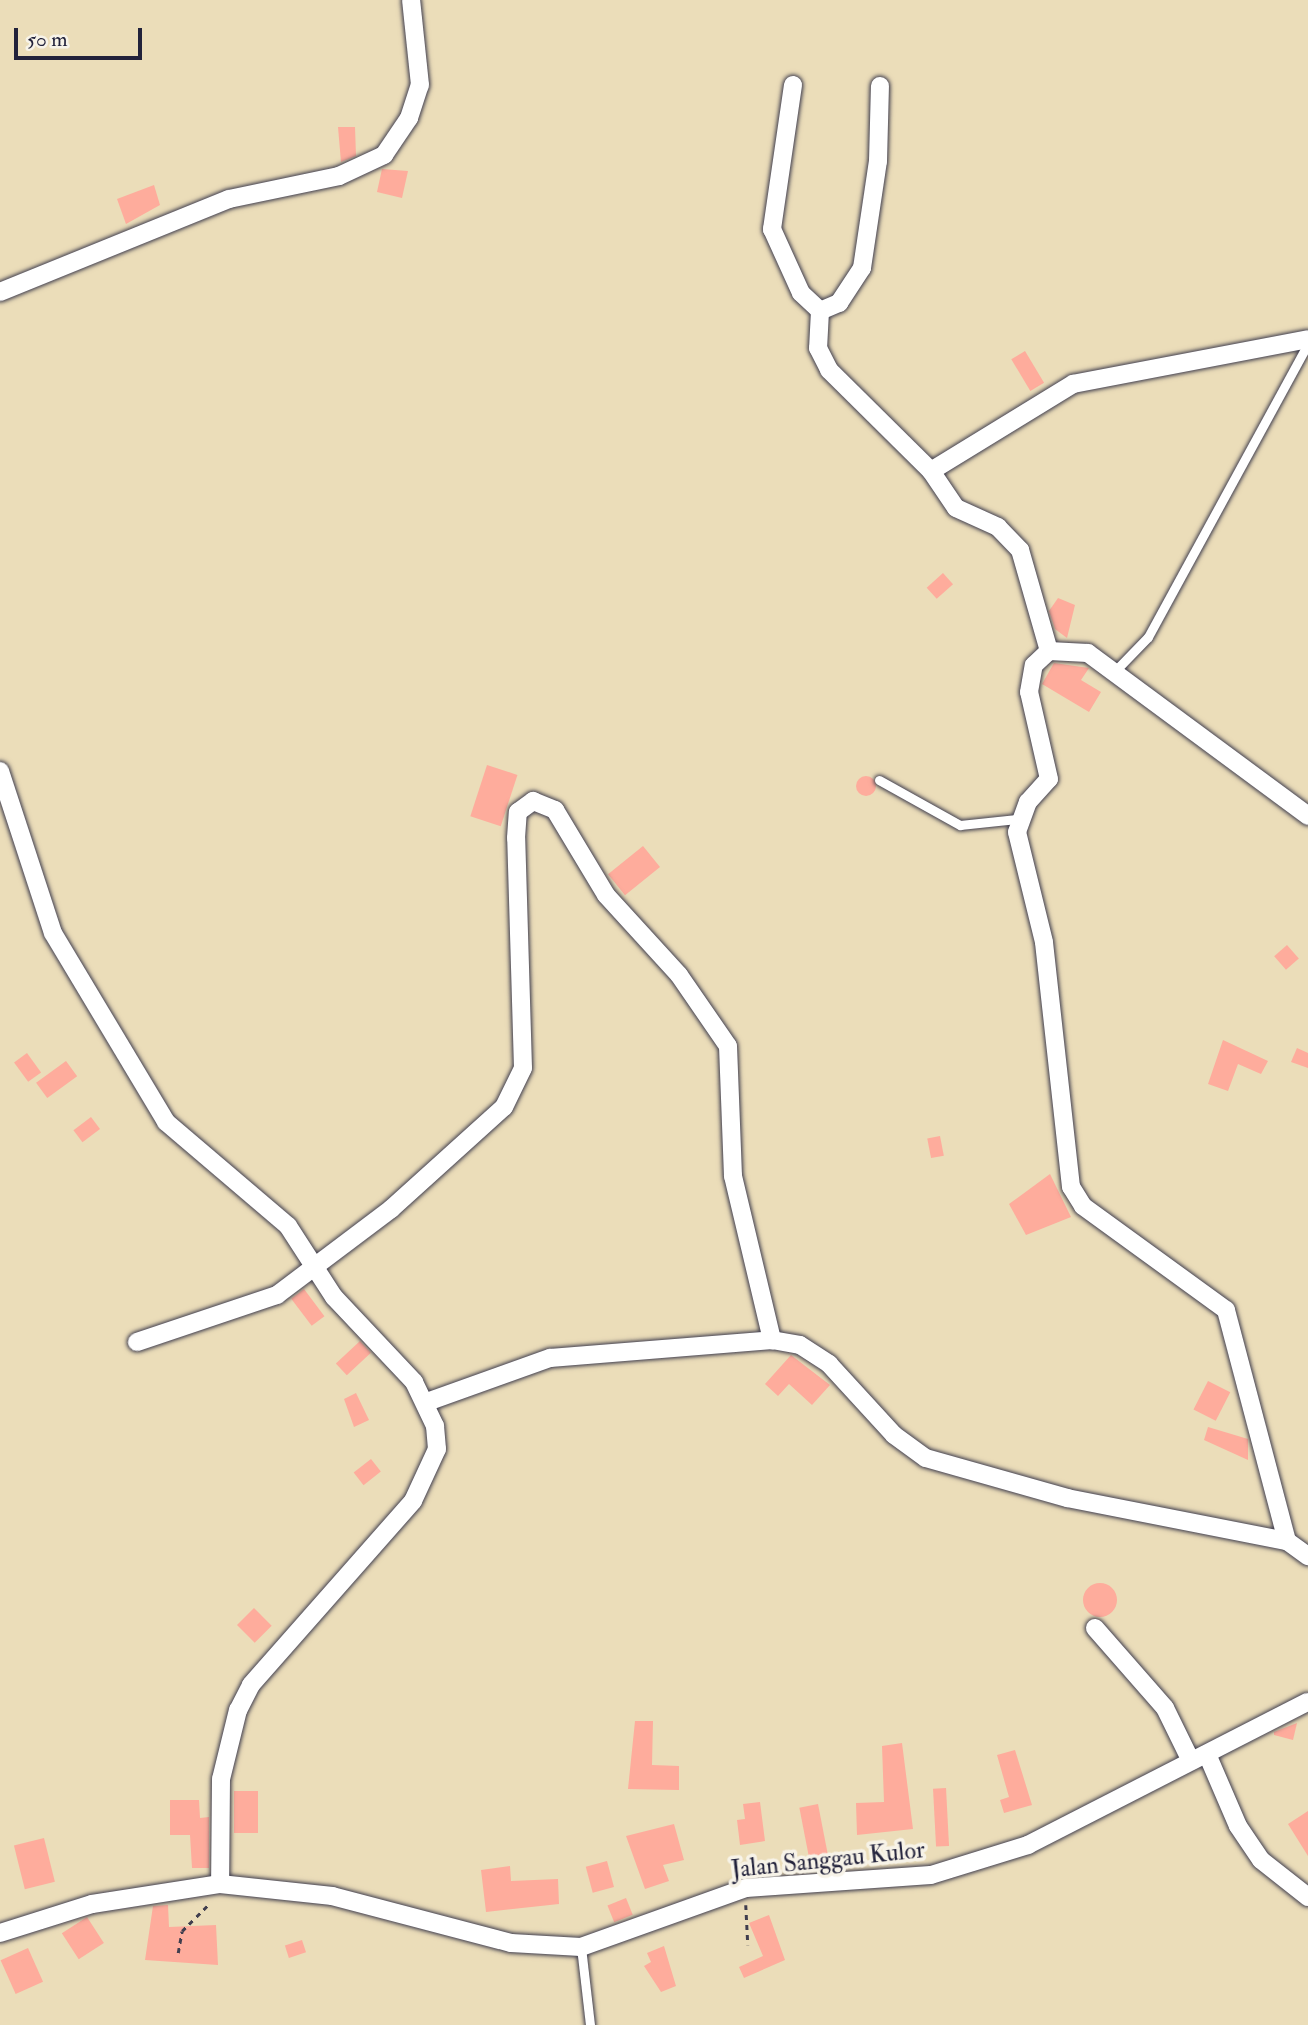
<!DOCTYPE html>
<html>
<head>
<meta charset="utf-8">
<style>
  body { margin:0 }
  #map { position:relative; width:1308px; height:2025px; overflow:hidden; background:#ebddb9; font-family:"IM FELL Double Pica",serif }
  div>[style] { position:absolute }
  .building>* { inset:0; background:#feac9c; transform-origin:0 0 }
  .round { border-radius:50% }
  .path>* { height:2.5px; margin-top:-1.25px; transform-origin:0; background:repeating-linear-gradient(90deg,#403e4e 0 5px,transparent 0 10px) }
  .roads { filter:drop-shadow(0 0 2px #403e4e) drop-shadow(0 0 2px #403e4e) }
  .service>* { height:9px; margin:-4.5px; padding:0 4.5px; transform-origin:4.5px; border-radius:4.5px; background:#fff }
  .minor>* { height:18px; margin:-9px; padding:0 9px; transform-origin:9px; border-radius:9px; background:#fff }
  span { translate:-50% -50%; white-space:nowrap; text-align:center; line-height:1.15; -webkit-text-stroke:7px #f7f3e8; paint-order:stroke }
  .street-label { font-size:24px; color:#22223b }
  .scale { position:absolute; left:14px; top:28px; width:128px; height:32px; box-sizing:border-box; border:4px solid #22223b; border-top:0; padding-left:9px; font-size:21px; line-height:24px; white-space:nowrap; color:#22223b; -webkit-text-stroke:5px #f7f3e8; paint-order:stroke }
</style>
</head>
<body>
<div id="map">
  <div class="building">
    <div style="clip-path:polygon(338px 127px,355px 127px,356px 156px,341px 162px)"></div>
    <div style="clip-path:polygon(382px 169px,408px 171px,402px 198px,377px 192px)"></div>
    <div style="clip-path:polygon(154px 185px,160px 205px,126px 224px,117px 199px)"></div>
    <div style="left:1025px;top:351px;width:37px;height:16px;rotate:59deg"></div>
    <div style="left:943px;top:573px;width:15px;height:22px;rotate:48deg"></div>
    <div style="clip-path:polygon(1058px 598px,1075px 605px,1067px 638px,1055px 629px,1049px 611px)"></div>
    <div style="clip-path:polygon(1054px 663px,1089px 668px,1081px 680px,1101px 692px,1089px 712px,1042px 684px)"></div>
    <div style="left:487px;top:765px;width:32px;height:54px;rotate:18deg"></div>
    <div class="round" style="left:856px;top:776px;width:20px;height:20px"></div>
    <div style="left:643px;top:846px;width:27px;height:45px;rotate:51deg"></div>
    <div style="left:1287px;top:945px;width:18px;height:17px;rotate:49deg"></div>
    <div style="clip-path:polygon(1223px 1040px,1268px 1061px,1261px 1074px,1238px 1064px,1228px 1091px,1208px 1084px)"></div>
    <div style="clip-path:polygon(1297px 1048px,1308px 1053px,1308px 1068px,1291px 1062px)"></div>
    <div style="left:27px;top:1053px;width:24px;height:16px;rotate:54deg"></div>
    <div style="left:66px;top:1061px;width:19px;height:37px;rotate:54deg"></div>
    <div style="left:91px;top:1117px;width:15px;height:22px;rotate:53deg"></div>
    <div style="left:940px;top:1136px;width:20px;height:13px;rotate:79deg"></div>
    <div style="clip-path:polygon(1050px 1174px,1071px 1217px,1026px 1235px,1009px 1204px)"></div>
    <div style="left:304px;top:1289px;width:34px;height:16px;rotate:53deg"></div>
    <div style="left:360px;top:1341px;width:16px;height:33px;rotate:47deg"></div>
    <div style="clip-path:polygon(791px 1355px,830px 1385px,812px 1405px,789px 1384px,778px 1396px,765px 1384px)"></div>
    <div style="left:1208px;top:1381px;width:25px;height:32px;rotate:27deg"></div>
    <div style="clip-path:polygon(356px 1393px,369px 1420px,354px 1427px,344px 1399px)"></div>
    <div style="clip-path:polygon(1208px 1427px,1248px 1439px,1248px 1460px,1204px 1440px)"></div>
    <div style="left:371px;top:1459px;width:16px;height:22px;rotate:52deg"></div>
    <div class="round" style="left:1083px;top:1583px;width:34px;height:34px"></div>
    <div style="left:254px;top:1608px;width:25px;height:24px;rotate:45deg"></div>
    <div style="clip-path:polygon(635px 1721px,653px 1721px,652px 1765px,679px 1766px,679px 1790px,628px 1789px)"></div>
    <div style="clip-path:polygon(1297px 1723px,1293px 1740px,1274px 1735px,1274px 1732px)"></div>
    <div style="clip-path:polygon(902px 1743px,913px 1829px,857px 1835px,856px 1803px,884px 1802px,882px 1746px)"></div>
    <div style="clip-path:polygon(1015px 1750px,1032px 1805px,1004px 1813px,1000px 1800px,1009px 1797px,997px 1755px)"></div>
    <div style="left:946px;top:1788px;width:58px;height:13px;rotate:87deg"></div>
    <div style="left:234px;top:1791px;width:24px;height:42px"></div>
    <div style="clip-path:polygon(170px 1800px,199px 1800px,200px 1818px,209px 1817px,209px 1868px,192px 1868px,190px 1835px,170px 1835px)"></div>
    <div style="clip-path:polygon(760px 1802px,765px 1841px,740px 1845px,737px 1820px,745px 1819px,743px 1804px)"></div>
    <div style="left:818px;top:1804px;width:51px;height:19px;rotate:79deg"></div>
    <div style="clip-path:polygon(1308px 1811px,1308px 1856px,1288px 1824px)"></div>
    <div style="clip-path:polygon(674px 1824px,684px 1860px,663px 1865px,669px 1881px,645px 1889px,626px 1836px)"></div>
    <div style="left:44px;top:1838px;width:45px;height:31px;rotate:76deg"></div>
    <div style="left:607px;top:1861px;width:27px;height:22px;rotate:75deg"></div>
    <div style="clip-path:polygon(510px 1866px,511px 1881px,558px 1879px,559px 1904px,486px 1912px,481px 1870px)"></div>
    <div style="left:626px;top:1898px;width:18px;height:20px;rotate:68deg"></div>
    <div style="clip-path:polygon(168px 1905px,169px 1927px,216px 1925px,218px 1965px,145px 1960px,153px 1906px)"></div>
    <div style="clip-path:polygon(769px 1915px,785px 1960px,744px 1978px,739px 1967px,763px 1956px,749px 1923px)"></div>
    <div style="left:87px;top:1917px;width:31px;height:30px;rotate:57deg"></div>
    <div style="left:302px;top:1940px;width:13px;height:18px;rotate:72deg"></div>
    <div style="clip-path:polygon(664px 1946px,676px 1986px,661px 1992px,644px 1966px,651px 1962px,647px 1953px)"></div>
    <div style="left:28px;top:1948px;width:37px;height:30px;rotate:66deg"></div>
  </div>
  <div class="path">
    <div style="left:746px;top:1905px;width:40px;rotate:87.1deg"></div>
    <div style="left:178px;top:1953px;width:22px;rotate:-80deg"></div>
    <div style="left:182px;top:1931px;width:37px;rotate:-45deg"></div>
  </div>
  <div class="roads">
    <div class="service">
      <div style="left:1115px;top:671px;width:47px;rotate:-45.9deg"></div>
      <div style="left:1148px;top:637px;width:335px;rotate:-61.4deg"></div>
      <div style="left:879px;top:780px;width:93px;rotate:29.1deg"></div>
      <div style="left:960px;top:825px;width:57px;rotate:-6deg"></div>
      <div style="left:581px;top:1947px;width:79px;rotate:83.4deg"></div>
    </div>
    <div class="minor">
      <div style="left:793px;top:85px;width:146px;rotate:98.3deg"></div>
      <div style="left:772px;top:229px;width:70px;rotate:65.6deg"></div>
      <div style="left:801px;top:293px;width:26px;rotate:43deg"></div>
      <div style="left:820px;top:311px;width:21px;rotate:-23deg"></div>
      <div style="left:839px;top:303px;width:42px;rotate:-56.7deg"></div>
      <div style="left:862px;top:268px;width:108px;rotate:-81.5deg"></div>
      <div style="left:878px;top:161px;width:75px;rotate:-88.5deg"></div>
      <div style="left:0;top:292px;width:247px;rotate:-22.1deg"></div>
      <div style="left:229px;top:199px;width:112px;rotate:-11.8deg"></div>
      <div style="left:339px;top:176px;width:50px;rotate:-25deg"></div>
      <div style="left:384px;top:155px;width:45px;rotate:-56deg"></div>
      <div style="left:409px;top:118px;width:35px;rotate:-72deg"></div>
      <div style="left:420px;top:85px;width:85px;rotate:-96deg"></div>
      <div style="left:820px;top:311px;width:37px;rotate:93deg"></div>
      <div style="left:818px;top:348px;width:25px;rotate:63deg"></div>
      <div style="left:829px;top:370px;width:144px;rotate:44.7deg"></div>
      <div style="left:1049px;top:651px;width:39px;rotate:3deg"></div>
      <div style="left:1088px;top:653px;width:274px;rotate:36.5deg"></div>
      <div style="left:0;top:771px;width:170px;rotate:71.9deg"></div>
      <div style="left:53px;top:933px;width:220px;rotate:59.1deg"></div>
      <div style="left:166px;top:1122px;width:160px;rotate:40.4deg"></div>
      <div style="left:288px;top:1226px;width:85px;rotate:57.1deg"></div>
      <div style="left:334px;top:1297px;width:117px;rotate:46.7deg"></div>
      <div style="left:414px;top:1382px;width:49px;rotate:64.5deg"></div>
      <div style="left:435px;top:1426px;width:23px;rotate:85deg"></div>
      <div style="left:437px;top:1449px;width:57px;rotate:114.8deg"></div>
      <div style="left:413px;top:1501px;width:245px;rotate:131.4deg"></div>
      <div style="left:251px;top:1685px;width:28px;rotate:117deg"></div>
      <div style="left:238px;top:1710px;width:71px;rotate:103.8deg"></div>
      <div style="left:221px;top:1779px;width:105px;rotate:90.5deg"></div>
      <div style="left:137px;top:1342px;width:148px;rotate:-18.6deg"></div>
      <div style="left:277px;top:1295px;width:143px;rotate:-37deg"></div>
      <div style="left:391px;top:1209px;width:152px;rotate:-42.1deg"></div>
      <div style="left:504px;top:1107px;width:43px;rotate:-64deg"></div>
      <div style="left:523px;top:1068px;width:230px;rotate:-91.7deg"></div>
      <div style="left:516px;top:838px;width:26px;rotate:-86deg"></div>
      <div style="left:518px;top:812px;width:19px;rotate:-36deg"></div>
      <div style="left:533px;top:801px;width:24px;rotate:22deg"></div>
      <div style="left:555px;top:810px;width:99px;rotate:59deg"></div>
      <div style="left:606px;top:895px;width:108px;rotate:47.6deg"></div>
      <div style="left:679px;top:975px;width:86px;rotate:55.4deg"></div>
      <div style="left:728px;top:1046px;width:130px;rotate:87.8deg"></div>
      <div style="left:733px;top:1176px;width:169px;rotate:76.6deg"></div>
      <div style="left:427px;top:1402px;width:131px;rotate:-19.7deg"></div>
      <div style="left:550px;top:1358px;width:223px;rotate:-4.6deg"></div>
      <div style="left:772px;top:1340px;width:28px;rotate:10deg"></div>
      <div style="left:800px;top:1345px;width:35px;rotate:33deg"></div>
      <div style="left:829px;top:1364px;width:96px;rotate:47.5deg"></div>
      <div style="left:894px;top:1435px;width:39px;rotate:36deg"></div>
      <div style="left:926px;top:1458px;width:147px;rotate:15.8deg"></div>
      <div style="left:1067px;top:1498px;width:224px;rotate:11.1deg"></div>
      <div style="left:1287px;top:1541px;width:26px;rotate:36deg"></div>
      <div style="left:1287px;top:1541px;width:239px;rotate:-104.8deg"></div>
      <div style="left:1226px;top:1310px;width:177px;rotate:-144deg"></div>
      <div style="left:1083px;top:1206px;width:22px;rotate:-122deg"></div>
      <div style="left:1071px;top:1187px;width:246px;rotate:-96.3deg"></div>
      <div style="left:1044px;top:942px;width:113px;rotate:-103.8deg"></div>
      <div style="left:1017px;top:832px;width:32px;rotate:-70deg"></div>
      <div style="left:1028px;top:802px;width:31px;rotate:-48deg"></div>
      <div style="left:1049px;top:779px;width:89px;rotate:-102.9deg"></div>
      <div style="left:1029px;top:692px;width:27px;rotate:-80deg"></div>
      <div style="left:1034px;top:665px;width:21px;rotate:-43deg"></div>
      <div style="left:1049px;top:651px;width:105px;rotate:-106deg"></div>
      <div style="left:1020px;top:550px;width:32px;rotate:-134deg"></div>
      <div style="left:998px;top:527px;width:46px;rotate:-155.7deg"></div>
      <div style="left:956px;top:508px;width:45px;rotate:-124deg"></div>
      <div style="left:931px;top:471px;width:167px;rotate:-31.5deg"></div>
      <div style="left:1073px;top:384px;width:239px;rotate:-10.8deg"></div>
      <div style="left:1095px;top:1628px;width:106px;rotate:48.8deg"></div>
      <div style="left:1165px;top:1708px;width:59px;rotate:63.9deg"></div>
      <div style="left:1207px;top:1754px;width:78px;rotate:66.7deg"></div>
      <div style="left:1238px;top:1826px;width:41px;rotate:55.9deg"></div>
      <div style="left:1261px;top:1860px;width:60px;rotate:38.2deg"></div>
      <div style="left:0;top:1933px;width:96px;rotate:-17.5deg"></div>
      <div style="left:92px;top:1904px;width:130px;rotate:-8.9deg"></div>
      <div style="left:220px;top:1884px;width:113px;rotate:6.1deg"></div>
      <div style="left:332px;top:1896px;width:185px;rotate:14.7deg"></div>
      <div style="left:511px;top:1943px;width:70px;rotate:3.3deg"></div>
      <div style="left:581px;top:1947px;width:175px;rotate:-19.7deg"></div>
      <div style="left:746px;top:1888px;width:185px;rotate:-4deg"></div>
      <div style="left:931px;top:1875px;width:102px;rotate:-17.2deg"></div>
      <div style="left:1028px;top:1845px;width:314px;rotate:-27.1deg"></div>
    </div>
  </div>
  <div class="street-label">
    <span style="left:828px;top:1860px;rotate:-6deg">Jalan Sanggau Kulor</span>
  </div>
  <div class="scale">50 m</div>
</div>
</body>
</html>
